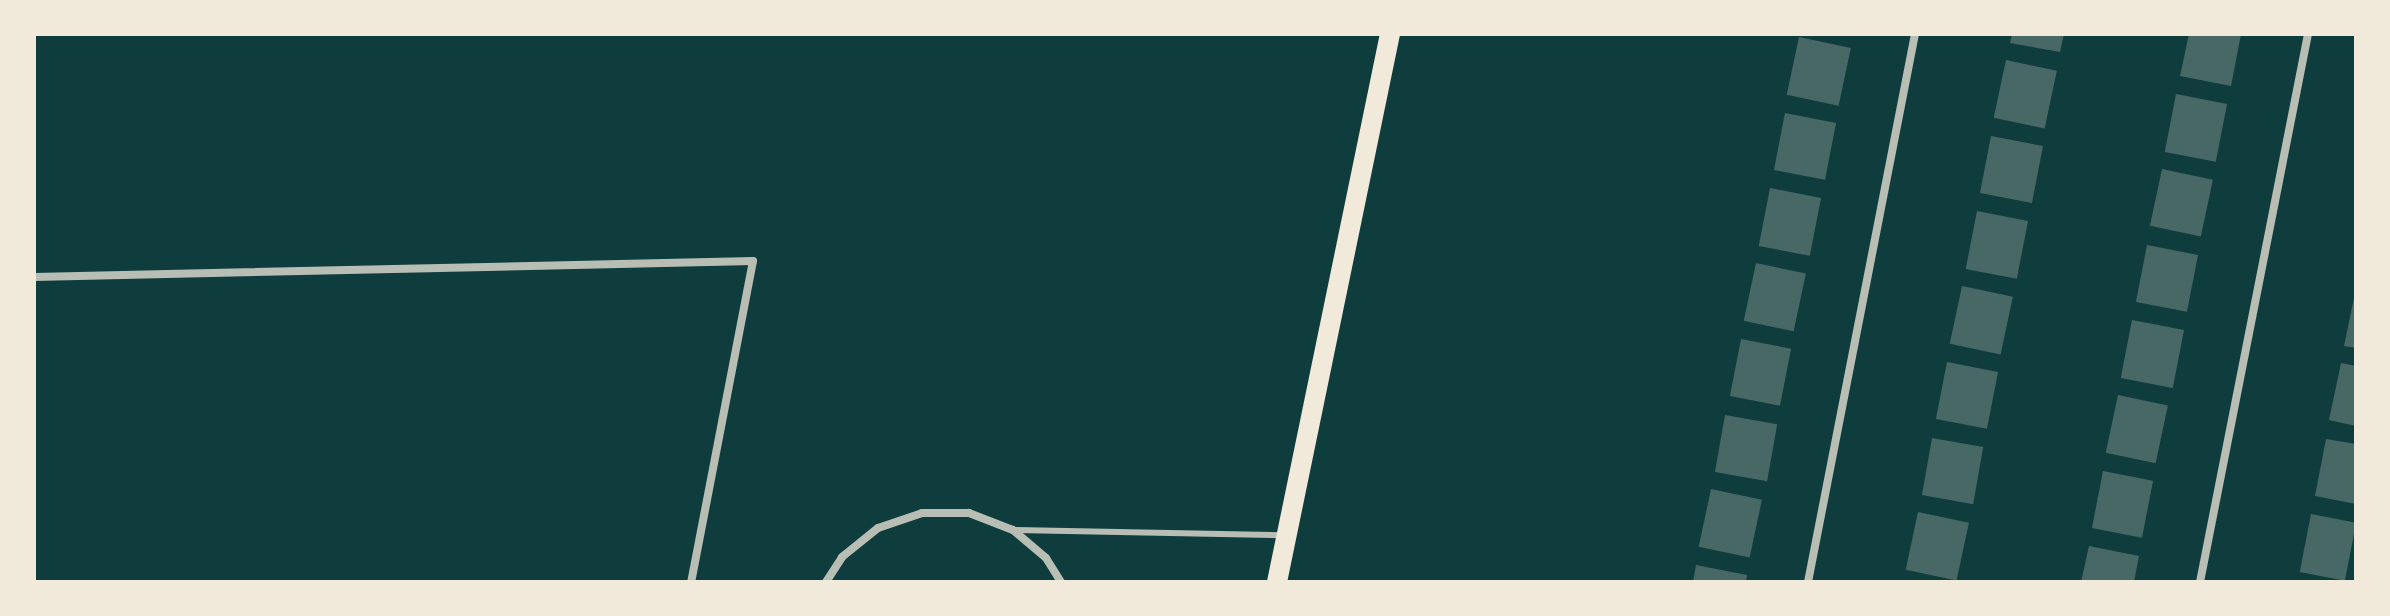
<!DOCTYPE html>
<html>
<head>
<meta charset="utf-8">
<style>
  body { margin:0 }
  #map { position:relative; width:2390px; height:616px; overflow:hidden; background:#0f3d3e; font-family:"Roboto Condensed",sans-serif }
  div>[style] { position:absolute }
  .building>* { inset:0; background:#486865; transform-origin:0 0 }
  .service>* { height:6px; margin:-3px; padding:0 3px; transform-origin:3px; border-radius:3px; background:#b8beb3 }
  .minor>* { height:8px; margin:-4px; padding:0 4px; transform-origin:4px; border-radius:4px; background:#b8beb3 }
  .primary>* { height:20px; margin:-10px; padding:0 10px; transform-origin:10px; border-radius:10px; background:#f1e9da }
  span { translate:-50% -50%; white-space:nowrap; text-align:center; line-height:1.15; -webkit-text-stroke:8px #f1e9da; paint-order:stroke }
  .frame { position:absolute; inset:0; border:36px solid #f1e9da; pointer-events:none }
</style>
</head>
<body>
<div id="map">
  <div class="building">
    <div style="clip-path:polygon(2012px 34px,2064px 34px,2060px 52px,2010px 43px)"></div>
    <div style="clip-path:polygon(2189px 34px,2241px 34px,2231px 86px,2180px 76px)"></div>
    <div style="left:1799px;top:37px;width:53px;height:59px;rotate:12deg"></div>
    <div style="left:2006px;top:60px;width:52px;height:59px;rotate:12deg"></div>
    <div style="left:2176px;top:94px;width:52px;height:59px;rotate:11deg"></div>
    <div style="left:1785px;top:113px;width:52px;height:58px;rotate:11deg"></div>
    <div style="left:1991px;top:136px;width:53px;height:58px;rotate:11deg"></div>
    <div style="left:2162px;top:169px;width:52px;height:58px;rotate:12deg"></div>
    <div style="left:1770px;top:188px;width:52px;height:59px;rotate:11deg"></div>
    <div style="left:1977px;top:211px;width:52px;height:59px;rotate:11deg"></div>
    <div style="left:2147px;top:245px;width:52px;height:58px;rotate:11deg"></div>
    <div style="left:1756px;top:263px;width:51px;height:59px;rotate:12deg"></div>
    <div style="left:1962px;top:286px;width:52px;height:59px;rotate:12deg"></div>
    <div style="clip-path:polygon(2355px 293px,2356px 293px,2356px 348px,2344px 346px)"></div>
    <div style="left:2132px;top:320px;width:53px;height:59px;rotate:11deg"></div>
    <div style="left:1741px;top:339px;width:51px;height:58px;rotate:11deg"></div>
    <div style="left:1947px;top:362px;width:52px;height:58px;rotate:11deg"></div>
    <div style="clip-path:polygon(2341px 363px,2356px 366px,2356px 426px,2329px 420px)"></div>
    <div style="left:2118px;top:395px;width:51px;height:59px;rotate:12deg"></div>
    <div style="left:1725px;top:415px;width:53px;height:58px;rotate:10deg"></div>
    <div style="left:1932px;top:438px;width:52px;height:58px;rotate:10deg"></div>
    <div style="clip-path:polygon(2326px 439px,2356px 444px,2356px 504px,2315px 496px)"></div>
    <div style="left:2103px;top:471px;width:51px;height:58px;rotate:11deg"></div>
    <div style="left:1711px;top:489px;width:52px;height:59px;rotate:12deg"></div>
    <div style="left:1918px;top:512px;width:52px;height:59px;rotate:12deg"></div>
    <div style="left:2311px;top:514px;width:46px;height:59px;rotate:11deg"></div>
    <div style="clip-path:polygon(2089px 546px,2139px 556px,2134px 582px,2081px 582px)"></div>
    <div style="clip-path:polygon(1696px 565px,1747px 575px,1746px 582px,1693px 582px)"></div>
  </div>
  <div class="service">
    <div style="left:1013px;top:530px;width:268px;rotate:1.1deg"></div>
  </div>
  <div class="minor">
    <div style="left:34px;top:277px;width:719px;rotate:-1.27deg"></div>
    <div style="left:753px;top:261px;width:327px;rotate:100.9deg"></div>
    <div style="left:826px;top:582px;width:30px;rotate:-57deg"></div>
    <div style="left:842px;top:557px;width:46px;rotate:-38.9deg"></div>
    <div style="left:878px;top:528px;width:46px;rotate:-18.8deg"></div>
    <div style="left:922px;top:513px;width:47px"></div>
    <div style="left:969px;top:513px;width:47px;rotate:21.1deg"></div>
    <div style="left:1013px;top:530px;width:43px;rotate:40.3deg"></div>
    <div style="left:1046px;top:558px;width:28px;rotate:58deg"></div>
    <div style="left:1808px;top:582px;width:558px;rotate:-78.95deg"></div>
    <div style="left:2200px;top:582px;width:559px;rotate:-78.85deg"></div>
  </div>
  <div class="primary">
    <div style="left:1277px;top:582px;width:560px;rotate:-78.35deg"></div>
  </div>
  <div class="frame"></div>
</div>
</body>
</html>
